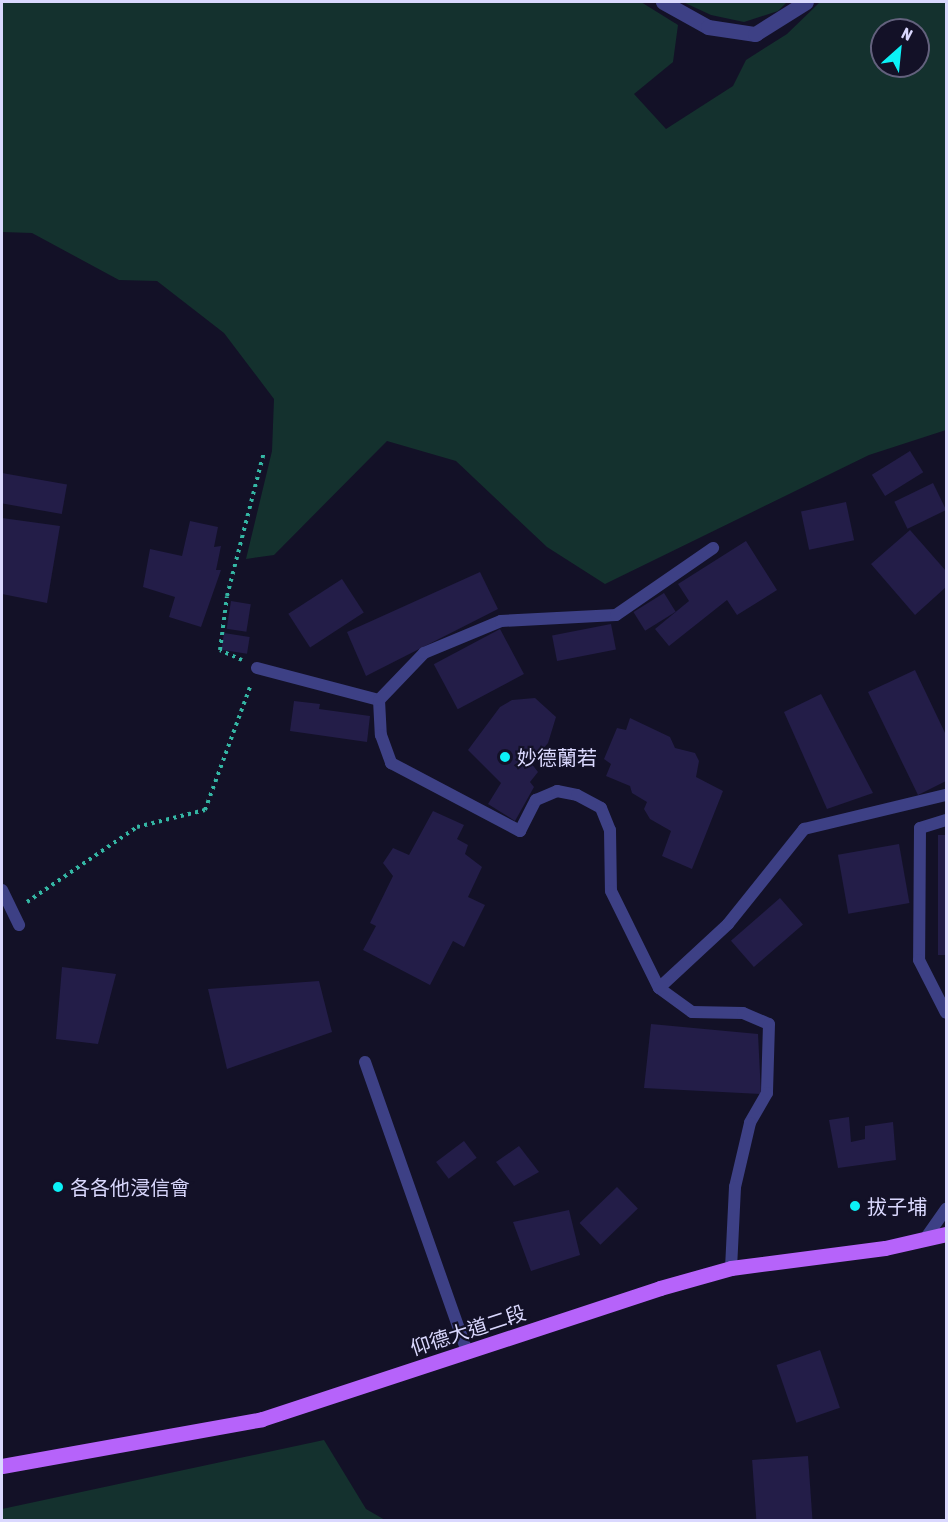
<!DOCTYPE html>
<html>
<head>
<meta charset="utf-8">
<style>
  body { margin:0 }
  #map { position:relative; width:948px; height:1522px; overflow:hidden; background:#131127; font-family:"Asap Condensed","Noto Sans TC",sans-serif }
  div>[style] { position:absolute }
  .green>* { inset:0; background:#14312e }
  .building>* { inset:0; background:#231d48; transform-origin:0 0 }
  .path>* { height:4px; margin-top:-2px; transform-origin:0; background:repeating-linear-gradient(90deg,#34b6a4 0 3px,transparent 0 7.5px) }
  .service>* { height:12px; margin:-6px; padding:0 6px; transform-origin:6px; border-radius:6px; background:#3d4085 }
  .minor>* { height:15px; margin:-7.5px; padding:0 7.5px; transform-origin:7.5px; border-radius:7.5px; background:#3d4085 }
  .primary>* { height:15px; margin:-7.5px; padding:0 7.5px; transform-origin:7.5px; border-radius:7.5px; background:#b663fa }
  .dots>* { width:16px; height:16px; translate:-50% -50%; box-sizing:border-box; border:3px solid #131127; border-radius:50% }
  span { translate:-50% -50%; white-space:nowrap; text-align:center; line-height:1.15; -webkit-text-stroke:4.5px #131127; paint-order:stroke }
  .poi-label { font-size:20px; color:#dad8fe }
  .left { translate:0 -50%; text-align:left }
  .street-label { font-size:20px; color:#dad8fe }
  .frame { position:absolute; inset:0; border:3px solid #dad8fe; pointer-events:none }
  .north { position:absolute; left:870px; top:18px; width:60px; height:60px; box-sizing:border-box; background:#131127; border:2px solid #63617d; border-radius:50%; rotate:27deg; font-size:16px; font-weight:700; line-height:24px; text-align:center; color:#dad8fe }
  .north::after { content:''; display:block; margin:auto; width:21px; height:27px; background:#0bf1f7; clip-path:polygon(50% 0,100% 100%,50% 72%,0 100%) }
</style>
</head>
<body>
<div id="map">
  <div class="green">
    <div style="clip-path:polygon(evenodd,2px 2px,641px 2px,678px 25px,673px 62px,634px 94px,666px 129px,733px 86px,746px 60px,787px 34px,820px 2px,946px 2px,946px 430px,869px 455px,605px 584px,547px 547px,456px 461px,387px 441px,274px 555px,246px 559px,272px 451px,274px 399px,224px 333px,157px 281px,119px 280px,32px 233px,2px 232px,2px 2px,882px 30px,918px 30px,918px 66px,882px 66px,882px 30px)"></div>
    <div style="clip-path:polygon(683px 2px,787px 2px,778px 11px,744px 22px,711px 15px)"></div>
    <div style="clip-path:polygon(324px 1440px,366px 1509px,385px 1520px,2px 1520px,2px 1509px)"></div>
  </div>
  <div class="building">
    <div style="left:910px;top:451px;width:25px;height:45px;rotate:58deg"></div>
    <div style="left:2px;top:473px;width:66px;height:30px;rotate:10deg"></div>
    <div style="left:933px;top:483px;width:30px;height:43px;rotate:64deg"></div>
    <div style="left:846px;top:502px;width:39px;height:46px;rotate:78deg"></div>
    <div style="clip-path:polygon(2px 518px,60px 526px,47px 603px,2px 594px)"></div>
    <div style="clip-path:polygon(190px 521px,218px 527px,214px 547px,221px 546px,216px 570px,221px 570px,201px 627px,169px 617px,175px 597px,143px 587px,150px 549px,182px 556px)"></div>
    <div style="clip-path:polygon(910px 530px,946px 571px,946px 587px,915px 615px,871px 564px)"></div>
    <div style="clip-path:polygon(746px 541px,777px 590px,737px 615px,727px 600px,669px 646px,655px 629px,689px 601px,678px 584px)"></div>
    <div style="clip-path:polygon(480px 572px,498px 609px,366px 676px,347px 632px)"></div>
    <div style="left:342px;top:579px;width:40px;height:64px;rotate:57deg"></div>
    <div style="left:664px;top:593px;width:22px;height:36px;rotate:58deg"></div>
    <div style="left:231px;top:601px;width:20px;height:28px;rotate:9deg"></div>
    <div style="left:611px;top:624px;width:26px;height:60px;rotate:79deg"></div>
    <div style="left:500px;top:629px;width:51px;height:75px;rotate:62deg"></div>
    <div style="left:224px;top:633px;width:26px;height:17px;rotate:9deg"></div>
    <div style="clip-path:polygon(915px 670px,946px 735px,946px 781px,918px 795px,868px 692px)"></div>
    <div style="clip-path:polygon(821px 694px,873px 793px,827px 809px,784px 712px)"></div>
    <div style="clip-path:polygon(535px 698px,556px 717px,548px 743px,531px 763px,538px 772px,530px 782px,534px 787px,515px 821px,488px 804px,501px 783px,468px 750px,500px 707px,512px 700px)"></div>
    <div style="clip-path:polygon(294px 701px,320px 704px,319px 709px,370px 716px,367px 742px,290px 731px)"></div>
    <div style="clip-path:polygon(630px 718px,670px 737px,675px 748px,695px 753px,699px 761px,696px 777px,723px 791px,692px 869px,662px 856px,671px 831px,650px 819px,644px 809px,647px 802px,632px 793px,630px 786px,606px 776px,611px 764px,604px 759px,617px 728px,626px 730px)"></div>
    <div style="clip-path:polygon(433px 811px,464px 825px,457px 839px,468px 845px,465px 854px,482px 867px,468px 897px,485px 905px,464px 947px,453px 941px,430px 985px,363px 950px,376px 926px,370px 923px,393px 876px,383px 863px,393px 848px,409px 855px)"></div>
    <div style="left:946px;top:835px;width:120px;height:8px;rotate:90deg"></div>
    <div style="left:899px;top:844px;width:60px;height:62px;rotate:80deg"></div>
    <div style="left:780px;top:898px;width:35px;height:65px;rotate:49deg"></div>
    <div style="clip-path:polygon(62px 967px,116px 974px,98px 1044px,56px 1039px)"></div>
    <div style="clip-path:polygon(319px 981px,332px 1032px,227px 1069px,208px 989px)"></div>
    <div style="clip-path:polygon(651px 1024px,758px 1034px,761px 1094px,644px 1088px)"></div>
    <div style="clip-path:polygon(849px 1117px,851px 1142px,865px 1139px,865px 1126px,893px 1122px,896px 1160px,838px 1168px,829px 1120px)"></div>
    <div style="left:464px;top:1141px;width:21px;height:35px;rotate:53deg"></div>
    <div style="clip-path:polygon(519px 1146px,539px 1172px,514px 1186px,496px 1162px)"></div>
    <div style="left:617px;top:1187px;width:30px;height:52px;rotate:46deg"></div>
    <div style="clip-path:polygon(569px 1210px,580px 1255px,531px 1271px,513px 1222px)"></div>
    <div style="left:820px;top:1350px;width:61px;height:46px;rotate:71deg"></div>
    <div style="left:808px;top:1456px;width:64px;height:56px;rotate:86deg"></div>
  </div>
  <div class="path">
    <div style="left:242px;top:660px;width:24px;rotate:-156deg"></div>
    <div style="left:220px;top:650px;width:54px;rotate:-82.6deg"></div>
    <div style="left:227px;top:596px;width:149px;rotate:-75.6deg"></div>
    <div style="left:27px;top:902px;width:133px;rotate:-34.3deg"></div>
    <div style="left:137px;top:827px;width:70px;rotate:-14deg"></div>
    <div style="left:205px;top:810px;width:134px;rotate:-69.9deg"></div>
  </div>
  <div class="service">
    <div style="left:257px;top:668px;width:126px;rotate:14.7deg"></div>
    <div style="left:379px;top:700px;width:35px;rotate:87deg"></div>
    <div style="left:381px;top:735px;width:30px;rotate:70deg"></div>
    <div style="left:391px;top:763px;width:146px;rotate:27.8deg"></div>
    <div style="left:520px;top:831px;width:35px;rotate:-63deg"></div>
    <div style="left:536px;top:800px;width:23px;rotate:-23deg"></div>
    <div style="left:557px;top:791px;width:20px;rotate:11deg"></div>
    <div style="left:577px;top:795px;width:27px;rotate:28deg"></div>
    <div style="left:601px;top:808px;width:24px;rotate:68deg"></div>
    <div style="left:610px;top:830px;width:61px;rotate:89.1deg"></div>
    <div style="left:611px;top:891px;width:108px;rotate:63.7deg"></div>
    <div style="left:659px;top:988px;width:41px;rotate:36deg"></div>
    <div style="left:692px;top:1012px;width:51px;rotate:1.1deg"></div>
    <div style="left:743px;top:1013px;width:28px;rotate:23deg"></div>
    <div style="left:769px;top:1024px;width:69px;rotate:91.7deg"></div>
    <div style="left:767px;top:1093px;width:34px;rotate:120deg"></div>
    <div style="left:750px;top:1123px;width:66px;rotate:103.2deg"></div>
    <div style="left:735px;top:1187px;width:81px;rotate:92.8deg"></div>
    <div style="left:379px;top:700px;width:65px;rotate:-46.2deg"></div>
    <div style="left:424px;top:653px;width:83px;rotate:-22.6deg"></div>
    <div style="left:501px;top:621px;width:115px;rotate:-3deg"></div>
    <div style="left:616px;top:615px;width:118px;rotate:-34.6deg"></div>
    <div style="left:946px;top:820px;width:27px;rotate:163deg"></div>
    <div style="left:920px;top:828px;width:132px;rotate:90.4deg"></div>
    <div style="left:919px;top:960px;width:59px;rotate:63deg"></div>
    <div style="left:2px;top:890px;width:39px;rotate:64deg"></div>
    <div style="left:659px;top:988px;width:94px;rotate:-42.8deg"></div>
    <div style="left:728px;top:924px;width:122px;rotate:-51.3deg"></div>
    <div style="left:804px;top:829px;width:146px;rotate:-13.5deg"></div>
    <div style="left:365px;top:1062px;width:307px;rotate:70.6deg"></div>
    <div style="left:925px;top:1239px;width:37px;rotate:-55deg"></div>
  </div>
  <div class="minor">
    <div style="left:663px;top:2px;width:51px;rotate:29.1deg"></div>
    <div style="left:708px;top:27px;width:48px;rotate:8.5deg"></div>
    <div style="left:755px;top:34px;width:60px;rotate:-32.1deg"></div>
  </div>
  <div class="primary">
    <div style="left:2px;top:1466px;width:264px;rotate:-10.2deg"></div>
    <div style="left:262px;top:1419px;width:419px;rotate:-18.2deg"></div>
    <div style="left:660px;top:1288px;width:74px;rotate:-15.7deg"></div>
    <div style="left:731px;top:1268px;width:155px;rotate:-7.4deg"></div>
    <div style="left:885px;top:1248px;width:63px;rotate:-12.9deg"></div>
  </div>
  <div class="dots">
    <div style="left:505px;top:757px;background:#0bf1f7"></div>
    <div style="left:58px;top:1187px;background:#0bf1f7"></div>
    <div style="left:855px;top:1206px;background:#0bf1f7"></div>
  </div>
  <div class="poi-label">
    <span class="left" style="left:517px;top:757px">妙德蘭若</span>
    <span class="left" style="left:70px;top:1187px">各各他浸信會</span>
    <span class="left" style="left:867px;top:1206px">拔子埔</span>
  </div>
  <div class="street-label">
    <span style="left:468px;top:1330px;rotate:-18deg">仰德大道二段</span>
  </div>
  <div class="frame"></div>
  <div class="north">N</div>
</div>
</body>
</html>
